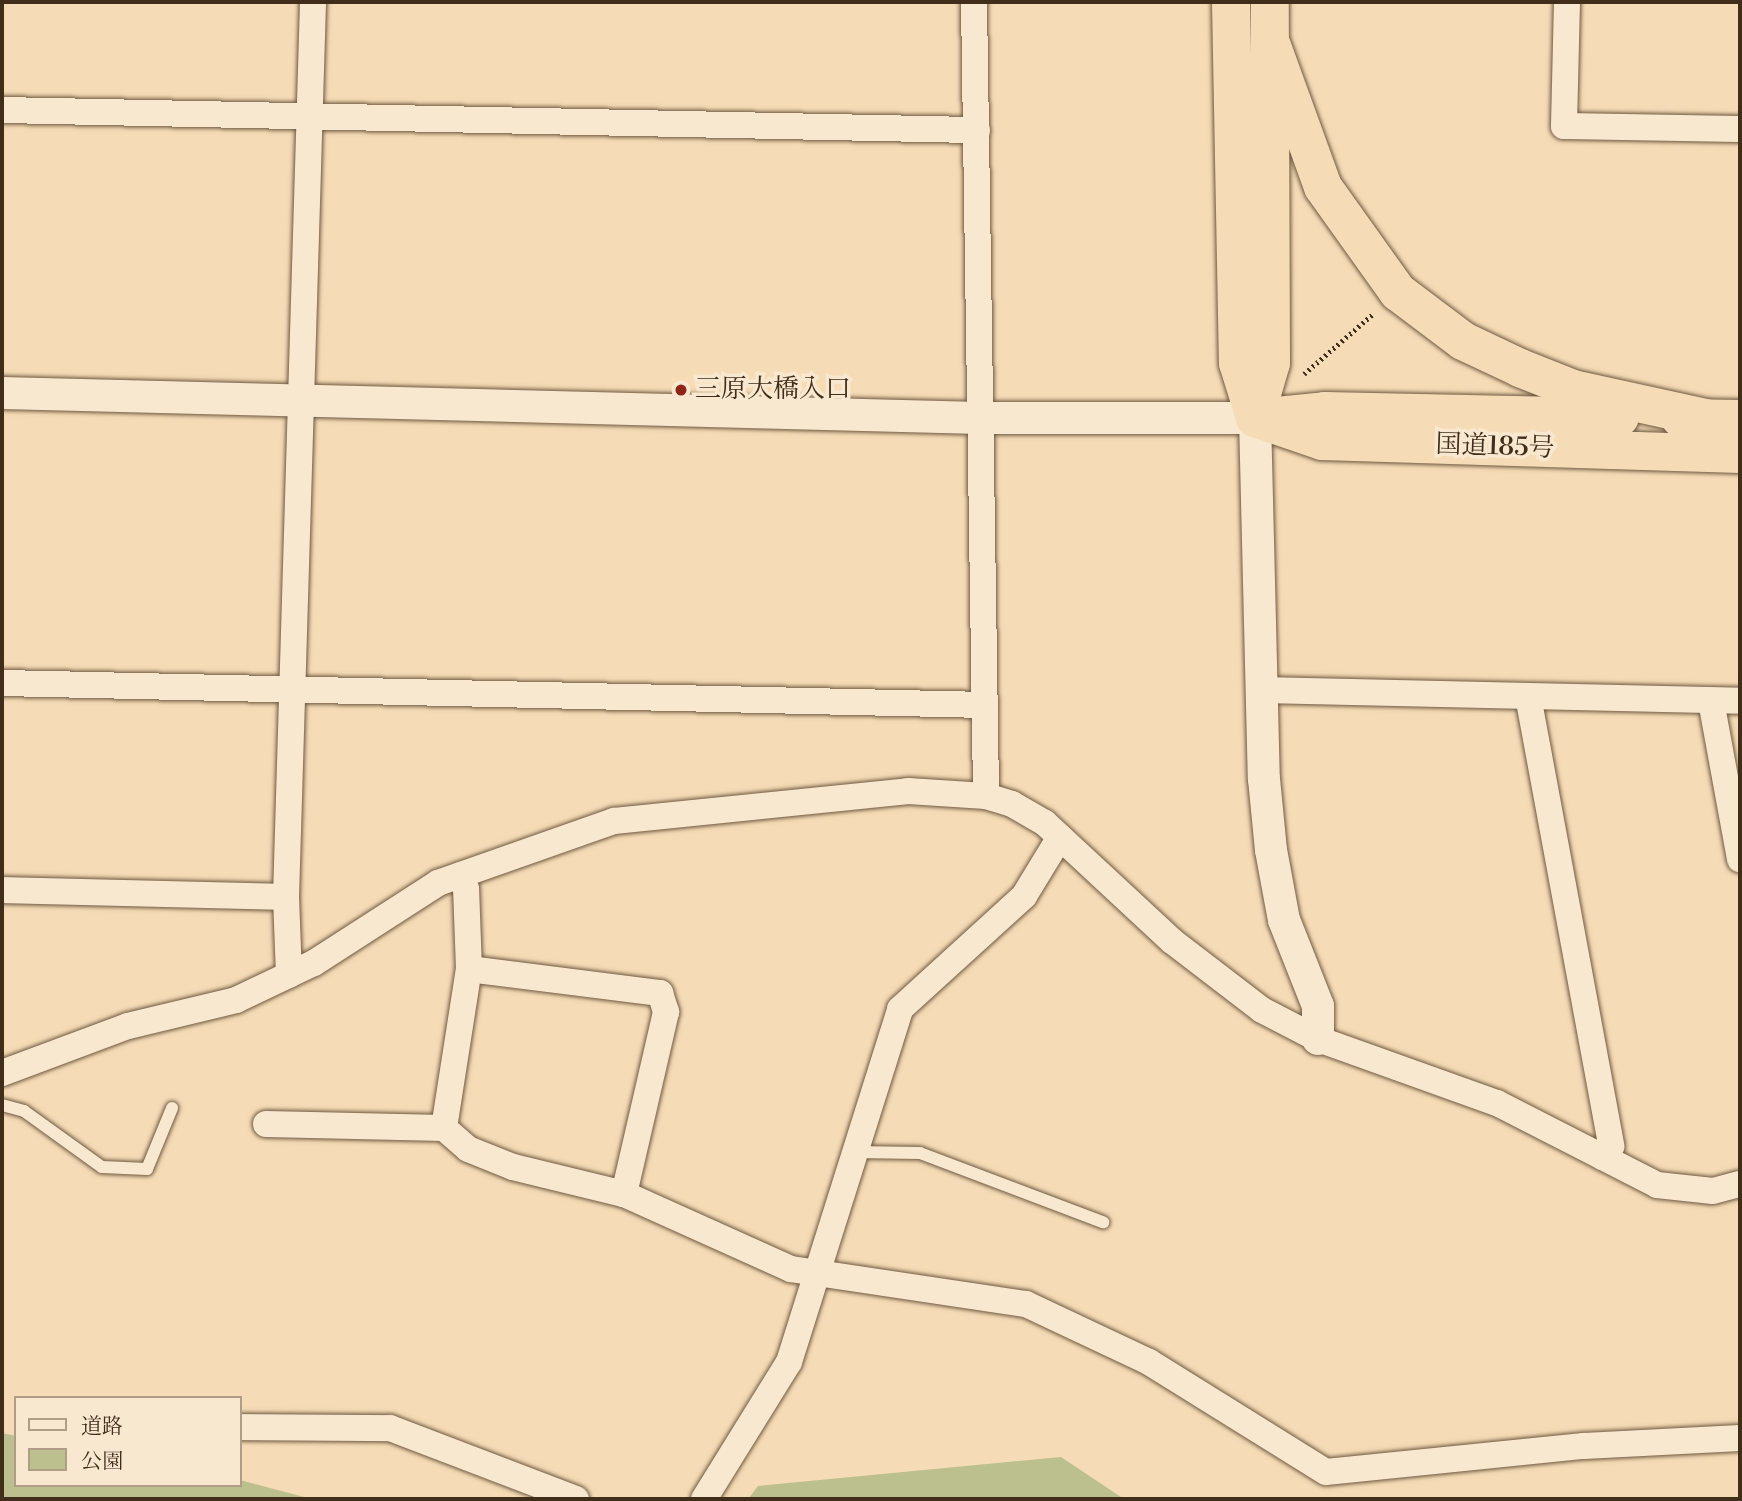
<!DOCTYPE html>
<html>
<head>
<meta charset="utf-8">
<style>
  body { margin:0 }
  #map { position:relative; width:1742px; height:1501px; overflow:hidden; background:#f6dcb6; font-family:"Libre Bodoni","Noto Serif JP",serif }
  div>[style] { position:absolute }
  .green>* { inset:0; background:#bcc08e }
  .path>* { height:4.5px; margin-top:-2.25px; transform-origin:0; background:repeating-linear-gradient(90deg,#402d1a 0 2px,transparent 0 5.5px) }
  .roads { filter:drop-shadow(0 0 2px #6e5941) drop-shadow(0 0 2px #6e5941) }
  .service>* { height:12px; margin:-6px; padding:0 6px; transform-origin:6px; border-radius:6px; background:#f9e8d0 }
  .minor>* { height:26px; margin:-13px; padding:0 13px; transform-origin:13px; border-radius:13px; background:#f9e8d0 }
  .tertiary>* { height:32px; margin:-16px; padding:0 16px; transform-origin:16px; border-radius:16px; background:#f9e8d0 }
  .trunk>* { height:38px; margin:-19px; padding:0 19px; transform-origin:19px; border-radius:19px; background:#f6dcb6 }
  .dots>* { width:19px; height:19px; translate:-50% -50%; box-sizing:border-box; border:4px solid #f9e8d0; border-radius:50% }
  span { translate:-50% -50%; white-space:nowrap; text-align:center; line-height:1.15; -webkit-text-stroke:7px #f9e8d0; paint-order:stroke }
  .poi-label { font-size:26px; color:#402d1a }
  .left { translate:0 -50%; text-align:left }
  .street-label { font-size:26px; color:#402d1a }
  .frame { position:absolute; inset:0; border:4px solid #402d1a; pointer-events:none }
  .legend { position:absolute; left:14px; top:1396px; width:228px; height:91px; box-sizing:border-box; background:#f9e8d0; border:2px solid #af9d87; margin:0; padding:9px 12px; list-style:none; font-size:21px; color:#402d1a }
  .legend li { display:flex; align-items:center; gap:14px; height:35px }
  .legend b { width:35px; border:2px solid #af9d87 }
</style>
</head>
<body>
<div id="map">
  <div class="green">
    <div style="clip-path:polygon(2px 1433px,16px 1436px,16px 1485px,240px 1485px,240px 1480px,312px 1499px,2px 1499px)"></div>
    <div style="clip-path:polygon(1061px 1457px,1124px 1499px,748px 1499px,758px 1486px)"></div>
  </div>
  <div class="path">
    <div style="left:1304px;top:374px;width:93px;rotate:-41.1deg"></div>
  </div>
  <div class="roads">
    <div class="service">
      <div style="left:2px;top:1105px;width:23px;rotate:15deg"></div>
      <div style="left:24px;top:1111px;width:96px;rotate:35.7deg"></div>
      <div style="left:102px;top:1167px;width:45px;rotate:2.5deg"></div>
      <div style="left:147px;top:1169px;width:66px;rotate:-67.7deg"></div>
      <div style="left:854px;top:1152px;width:66px;rotate:0.9deg"></div>
      <div style="left:920px;top:1153px;width:196px;rotate:20.7deg"></div>
    </div>
    <div class="minor">
      <div style="left:974px;top:2px;width:794px;rotate:89.13deg"></div>
      <div style="left:1567px;top:2px;width:124px;rotate:91.4deg"></div>
      <div style="left:1564px;top:126px;width:176px;rotate:1deg"></div>
      <div style="left:2px;top:110px;width:975px;rotate:1.18deg"></div>
      <div style="left:2px;top:683px;width:982px;rotate:1.28deg"></div>
      <div style="left:1264px;top:690px;width:476px;rotate:1.3deg"></div>
      <div style="left:1528px;top:696px;width:458px;rotate:79.5deg"></div>
      <div style="left:1611px;top:1146px;width:14px;rotate:126deg"></div>
      <div style="left:1711px;top:701px;width:161px;rotate:79.6deg"></div>
      <div style="left:2px;top:890px;width:284px;rotate:1.4deg"></div>
      <div style="left:469px;top:969px;width:193px;rotate:7.2deg"></div>
      <div style="left:660px;top:993px;width:20px;rotate:72deg"></div>
      <div style="left:666px;top:1012px;width:187px;rotate:103deg"></div>
      <div style="left:289px;top:975px;width:78px;rotate:-92.2deg"></div>
      <div style="left:286px;top:897px;width:895px;rotate:-88.27deg"></div>
      <div style="left:2px;top:1073px;width:134px;rotate:-20.5deg"></div>
      <div style="left:128px;top:1026px;width:111px;rotate:-13.5deg"></div>
      <div style="left:236px;top:1000px;width:86px;rotate:-25.4deg"></div>
      <div style="left:314px;top:963px;width:148px;rotate:-32.8deg"></div>
      <div style="left:438px;top:883px;width:187px;rotate:-19.4deg"></div>
      <div style="left:614px;top:821px;width:296px;rotate:-5.8deg"></div>
      <div style="left:908px;top:791px;width:78px;rotate:3.7deg"></div>
      <div style="left:986px;top:796px;width:27px;rotate:17deg"></div>
      <div style="left:1012px;top:804px;width:38px;rotate:30deg"></div>
      <div style="left:1045px;top:823px;width:173px;rotate:42.9deg"></div>
      <div style="left:1172px;top:941px;width:113px;rotate:37.5deg"></div>
      <div style="left:1262px;top:1010px;width:63px;rotate:27.4deg"></div>
      <div style="left:1318px;top:1039px;width:190px;rotate:19.7deg"></div>
      <div style="left:1497px;top:1103px;width:180px;rotate:27.1deg"></div>
      <div style="left:1657px;top:1185px;width:56px;rotate:6.1deg"></div>
      <div style="left:1713px;top:1191px;width:28px;rotate:-15deg"></div>
      <div style="left:266px;top:1124px;width:178px;rotate:1.3deg"></div>
      <div style="left:444px;top:1128px;width:32px;rotate:41deg"></div>
      <div style="left:468px;top:1149px;width:48px;rotate:21.8deg"></div>
      <div style="left:513px;top:1167px;width:114px;rotate:13.7deg"></div>
      <div style="left:624px;top:1194px;width:183px;rotate:24.2deg"></div>
      <div style="left:791px;top:1269px;width:238px;rotate:8.5deg"></div>
      <div style="left:1026px;top:1304px;width:136px;rotate:25.2deg"></div>
      <div style="left:1149px;top:1362px;width:208px;rotate:31.9deg"></div>
      <div style="left:1326px;top:1472px;width:259px;rotate:-5.8deg"></div>
      <div style="left:1584px;top:1446px;width:156px;rotate:-2.9deg"></div>
      <div style="left:444px;top:1128px;width:161px;rotate:-81.1deg"></div>
      <div style="left:469px;top:969px;width:80px;rotate:-92.1deg"></div>
      <div style="left:466px;top:889px;width:15px;rotate:-113deg"></div>
      <div style="left:240px;top:1427px;width:150px;rotate:0.4deg"></div>
      <div style="left:390px;top:1428px;width:199px;rotate:20.9deg"></div>
      <div style="left:704px;top:1499px;width:161px;rotate:-58.2deg"></div>
      <div style="left:789px;top:1362px;width:370px;rotate:-72.5deg"></div>
      <div style="left:900px;top:1009px;width:168px;rotate:-42.3deg"></div>
      <div style="left:1024px;top:896px;width:69px;rotate:-58.6deg"></div>
    </div>
    <div class="tertiary">
      <div style="left:2px;top:393px;width:978px;rotate:1.46deg"></div>
      <div style="left:980px;top:418px;width:275px"></div>
      <div style="left:1255px;top:418px;width:361px;rotate:88.6deg"></div>
      <div style="left:1264px;top:779px;width:71px;rotate:84.4deg"></div>
      <div style="left:1271px;top:850px;width:71px;rotate:79.5deg"></div>
      <div style="left:1284px;top:920px;width:92px;rotate:68.4deg"></div>
      <div style="left:1318px;top:1006px;width:33px;rotate:90deg"></div>
    </div>
    <div class="trunk">
      <div style="left:1231px;top:2px;width:361px;rotate:88.9deg"></div>
      <div style="left:1238px;top:363px;width:58px;rotate:72.8deg"></div>
      <div style="left:1272px;top:46px;width:150px;rotate:70.1deg"></div>
      <div style="left:1323px;top:187px;width:129px;rotate:54.5deg"></div>
      <div style="left:1398px;top:292px;width:81px;rotate:37deg"></div>
      <div style="left:1463px;top:341px;width:63px;rotate:25.3deg"></div>
      <div style="left:1520px;top:368px;width:57px;rotate:21.6deg"></div>
      <div style="left:1573px;top:389px;width:136px;rotate:12.3deg"></div>
      <div style="left:1267px;top:417px;width:58px;rotate:-5.9deg"></div>
      <div style="left:1325px;top:411px;width:295px;rotate:1.2deg"></div>
      <div style="left:1255px;top:418px;width:71px;rotate:18.9deg"></div>
      <div style="left:1322px;top:441px;width:418px;rotate:1.8deg"></div>
      <div style="left:1255px;top:418px;width:57px;rotate:-73.8deg"></div>
      <div style="left:1271px;top:363px;width:361px;rotate:-90.2deg"></div>
      <div style="left:1680px;top:418px;width:60px;rotate:1deg"></div>
    </div>
  </div>
  <div class="dots">
    <div style="left:681px;top:390px;background:#8f2418"></div>
  </div>
  <div class="poi-label">
    <span class="left" style="left:695px;top:390px">三原大橋入口</span>
  </div>
  <div class="street-label">
    <span style="left:1495px;top:447px;rotate:2deg">国道185号</span>
  </div>
  <div class="frame"></div>
  <ul class="legend">
  <li><b style="height:9px;background:#f9e8d0"></b>道路</li>
  <li><b style="height:19px;background:#bcc08e"></b>公園</li>
  </ul>
</div>
</body>
</html>
